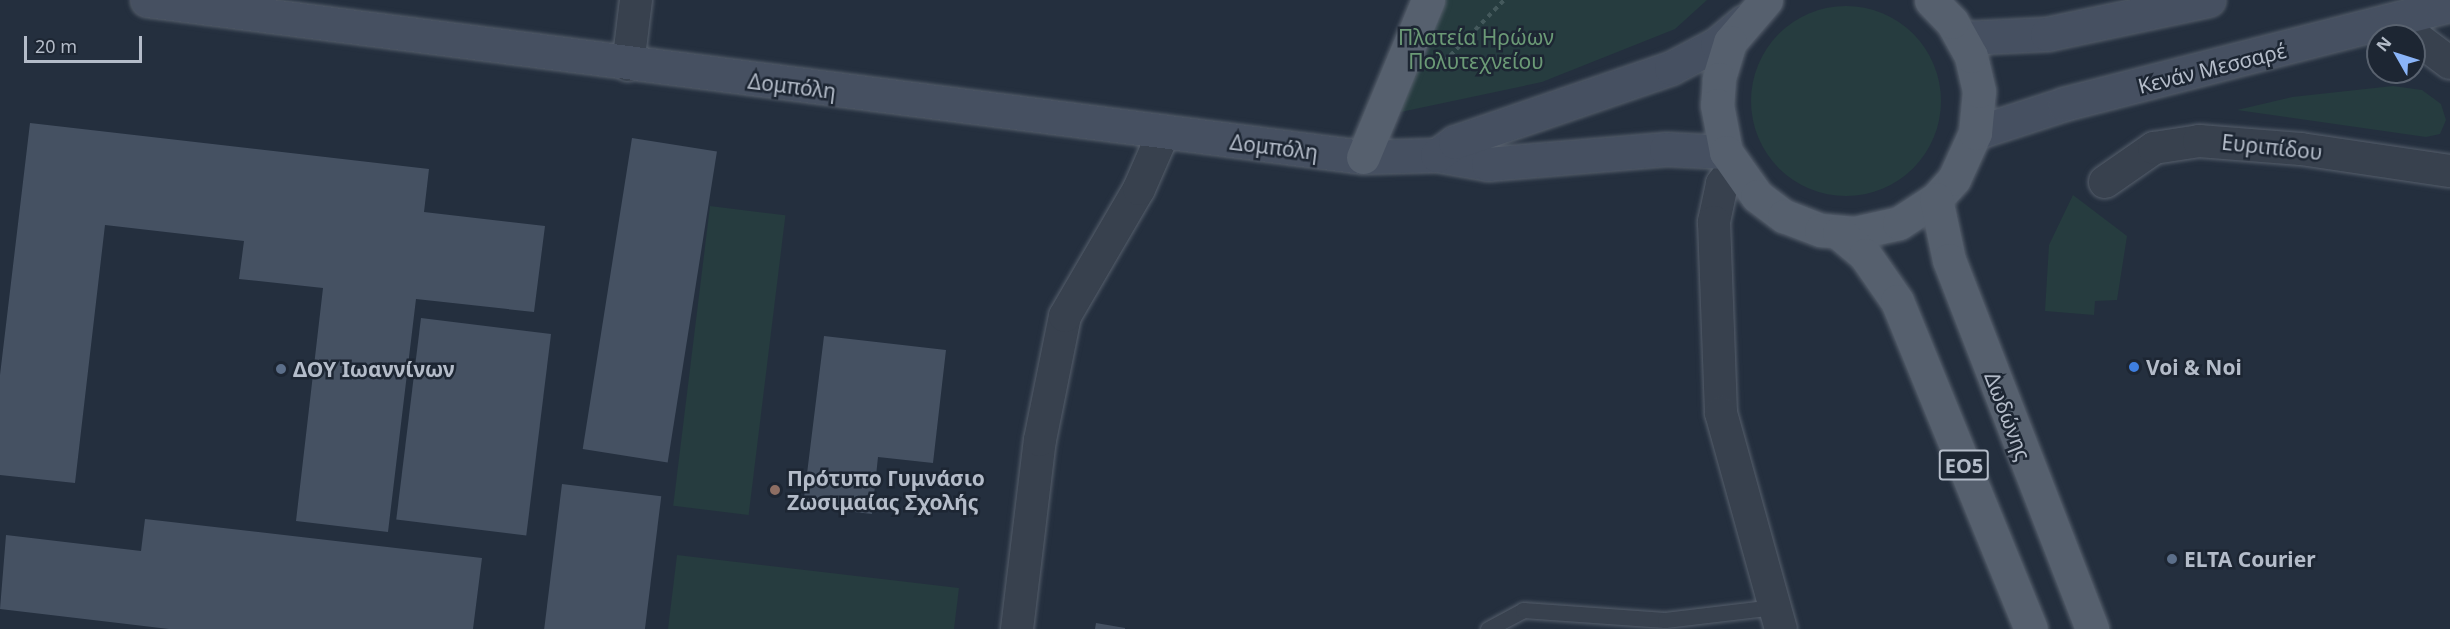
<!DOCTYPE html>
<html>
<head>
<meta charset="utf-8">
<style>
  body { margin:0 }
  #map { position:relative; width:2450px; height:629px; overflow:hidden; background:#242f3e; font-family:"Noto Sans",sans-serif }
  div>[style] { position:absolute }
  .green>* { inset:0; background:#263c3f; transform-origin:0 0 }
  .round { border-radius:50% }
  .building>* { inset:0; background:#455162; transform-origin:0 0 }
  .path>* { height:4px; margin-top:-2px; transform-origin:0; background:repeating-linear-gradient(90deg,#44595c 0 4.5px,transparent 0 9px) }
  .roads { filter:drop-shadow(0 0 2px #565f6c) drop-shadow(0 0 2px #565f6c) }
  .service>* { height:15px; margin:-7.5px; padding:0 7.5px; transform-origin:7.5px; border-radius:7.5px; background:#38414e }
  .minor>* { height:32px; margin:-16px; padding:0 16px; transform-origin:16px; border-radius:16px; background:#38414e }
  .secondary>* { height:33px; margin:-16.5px; padding:0 16.5px; transform-origin:16.5px; border-radius:16.5px; background:#465061 }
  .primary>* { height:33px; margin:-16.5px; padding:0 16.5px; transform-origin:16.5px; border-radius:16.5px; background:#56606e }
  .dots>* { width:16px; height:16px; translate:-50% -50%; box-sizing:border-box; border:3px solid #1d2633; border-radius:50% }
  span { translate:-50% -50%; white-space:nowrap; text-align:center; line-height:1.15; -webkit-text-stroke:5px #1d2633; paint-order:stroke }
  .shield-label span { padding:2px 4px; background:#1d2633; border:2px solid; border-radius:4px; -webkit-text-stroke-width:0 }
  .shield-label { font-size:20px; color:#b4bcc9; font-weight:700 }
  .park-label { font-size:21px; color:#6b9a76 }
  .street-label { font-size:21px; color:#b4bcc9 }
  .poi-label { font-size:21px; color:#b4bcc9; font-weight:700 }
  .left { translate:0 -50%; text-align:left }
  .north { position:absolute; left:2366px; top:24px; width:60px; height:60px; box-sizing:border-box; background:#1d2633; border:2px solid #59626f; border-radius:50%; rotate:309deg; font-size:16px; font-weight:700; line-height:24px; text-align:center; color:#b4bcc9 }
  .north::after { content:''; display:block; margin:auto; width:21px; height:27px; background:#8ab4f8; clip-path:polygon(50% 0,100% 100%,50% 72%,0 100%) }
  .scale { position:absolute; left:24px; top:36px; width:118px; height:27px; box-sizing:border-box; border:3px solid #b4bcc9; border-top:0; padding-left:8px; font-size:18px; line-height:21px; white-space:nowrap; color:#b4bcc9; -webkit-text-stroke:4px #1d2633; paint-order:stroke }
</style>
</head>
<body>
<div id="map">
  <div class="green">
    <div style="clip-path:polygon(1443px 0,1707px 0,1675px 29px,1542px 82px,1396px 113px)"></div>
    <div class="round" style="left:1751px;top:6px;width:190px;height:190px"></div>
    <div style="clip-path:polygon(2393px 86px,2422px 90px,2441px 104px,2446px 120px,2440px 134px,2426px 137px,2237px 110px,2292px 97px)"></div>
    <div style="clip-path:polygon(2073px 195px,2127px 236px,2117px 300px,2095px 301px,2094px 315px,2045px 311px,2049px 245px)"></div>
    <div style="left:710px;top:206px;width:76px;height:302px;rotate:7deg"></div>
    <div style="clip-path:polygon(677px 555px,959px 588px,954px 629px,668px 629px)"></div>
  </div>
  <div class="building">
    <div style="clip-path:polygon(30px 123px,429px 169px,424px 212px,545px 226px,534px 312px,416px 299px,388px 532px,296px 521px,323px 288px,239px 279px,244px 241px,105px 225px,75px 483px,0 475px,0 375px)"></div>
    <div style="left:632px;top:138px;width:86px;height:315px;rotate:9deg"></div>
    <div style="left:421px;top:318px;width:131px;height:203px;rotate:7deg"></div>
    <div style="clip-path:polygon(824px 336px,946px 350px,933px 463px,878px 457px,872px 514px,803px 506px)"></div>
    <div style="left:562px;top:484px;width:100px;height:146px;rotate:7deg"></div>
    <div style="clip-path:polygon(145px 519px,482px 558px,473px 629px,169px 629px,0 609px,6px 535px,141px 551px)"></div>
    <div style="clip-path:polygon(1096px 623px,1125px 628px,1125px 629px,1095px 629px)"></div>
  </div>
  <div class="path">
    <div style="left:1444px;top:62px;width:86px;rotate:-45.9deg"></div>
  </div>
  <div class="roads">
    <div class="service">
      <div style="left:1488px;top:629px;width:40px;rotate:-28deg"></div>
      <div style="left:1523px;top:610px;width:142px;rotate:4deg"></div>
      <div style="left:1665px;top:620px;width:110px;rotate:-6.8deg"></div>
    </div>
    <div class="minor">
      <div style="left:2414px;top:36px;width:45px;rotate:36.9deg"></div>
      <div style="left:628px;top:65px;width:65px;rotate:-83deg"></div>
      <div style="left:1734px;top:168px;width:20px;rotate:127deg"></div>
      <div style="left:1722px;top:184px;width:39px;rotate:102deg"></div>
      <div style="left:1714px;top:222px;width:191px;rotate:87.9deg"></div>
      <div style="left:1721px;top:413px;width:224px;rotate:74.5deg"></div>
      <div style="left:2105px;top:182px;width:60px;rotate:-34.8deg"></div>
      <div style="left:2154px;top:148px;width:46px;rotate:-8.8deg"></div>
      <div style="left:2199px;top:141px;width:102px;rotate:4.5deg"></div>
      <div style="left:2301px;top:149px;width:151px;rotate:8.4deg"></div>
      <div style="left:1017px;top:629px;width:190px;rotate:-83.1deg"></div>
      <div style="left:1040px;top:440px;width:126px;rotate:-78.6deg"></div>
      <div style="left:1065px;top:316px;width:147px;rotate:-59.8deg"></div>
      <div style="left:1139px;top:189px;width:60px;rotate:-66.4deg"></div>
    </div>
    <div class="secondary">
      <div style="left:147px;top:0;width:1226px;rotate:7.36deg"></div>
      <div style="left:1363px;top:157px;width:74px;rotate:-1.5deg"></div>
      <div style="left:1437px;top:155px;width:52px;rotate:10deg"></div>
      <div style="left:1488px;top:164px;width:179px;rotate:-4.8deg"></div>
      <div style="left:1666px;top:149px;width:60px;rotate:2.9deg"></div>
      <div style="left:1963px;top:38px;width:84px;rotate:-2.7deg"></div>
      <div style="left:2047px;top:34px;width:165px;rotate:-11.9deg"></div>
      <div style="left:1975px;top:133px;width:94px;rotate:-18deg"></div>
      <div style="left:2064px;top:104px;width:398px;rotate:-14.4deg"></div>
      <div style="left:1437px;top:155px;width:22px;rotate:-36deg"></div>
      <div style="left:1455px;top:142px;width:228px;rotate:-18.9deg"></div>
      <div style="left:1671px;top:68px;width:52px;rotate:-27.6deg"></div>
      <div style="left:1717px;top:44px;width:35px;rotate:-40deg"></div>
    </div>
    <div class="primary">
      <div style="left:1766px;top:0;width:55px;rotate:130.6deg"></div>
      <div style="left:1730px;top:42px;width:39px;rotate:107deg"></div>
      <div style="left:1719px;top:79px;width:26px;rotate:94deg"></div>
      <div style="left:1717px;top:105px;width:48px;rotate:79.2deg"></div>
      <div style="left:1726px;top:152px;width:54px;rotate:54.8deg"></div>
      <div style="left:1757px;top:196px;width:34px;rotate:37deg"></div>
      <div style="left:1784px;top:216px;width:40px;rotate:21deg"></div>
      <div style="left:1821px;top:230px;width:33px;rotate:5deg"></div>
      <div style="left:1854px;top:233px;width:46px;rotate:-12.5deg"></div>
      <div style="left:1899px;top:223px;width:44px;rotate:-33deg"></div>
      <div style="left:1936px;top:199px;width:27px;rotate:-48deg"></div>
      <div style="left:1954px;top:179px;width:51px;rotate:-65.5deg"></div>
      <div style="left:1975px;top:133px;width:42px;rotate:-84.6deg"></div>
      <div style="left:1979px;top:91px;width:36px;rotate:-103deg"></div>
      <div style="left:1971px;top:56px;width:39px;rotate:-119deg"></div>
      <div style="left:1952px;top:22px;width:30px;rotate:-134deg"></div>
      <div style="left:1363px;top:157px;width:170px;rotate:-67.5deg"></div>
      <div style="left:1936px;top:199px;width:62px;rotate:78deg"></div>
      <div style="left:1949px;top:260px;width:396px;rotate:68.8deg"></div>
      <div style="left:1839px;top:233px;width:34px;rotate:40deg"></div>
      <div style="left:1865px;top:255px;width:56px;rotate:55.2deg"></div>
      <div style="left:1897px;top:301px;width:354px;rotate:67.8deg"></div>
    </div>
  </div>
  <div class="dots">
    <div style="left:2134px;top:367px;background:#3f7fe0"></div>
    <div style="left:281px;top:369px;background:#5c6f8a"></div>
    <div style="left:775px;top:490px;background:#8d6e63"></div>
    <div style="left:2172px;top:559px;background:#5c6f8a"></div>
  </div>
  <div class="shield-label">
    <span style="left:1964px;top:465px">ΕΟ5</span>
  </div>
  <div class="park-label">
    <span style="left:1476px;top:49px">Πλατεία Ηρώων<br>Πολυτεχνείου</span>
  </div>
  <div class="street-label">
    <span style="left:2212px;top:68px;rotate:-14deg">Κενάν Μεσσαρέ</span>
    <span style="left:792px;top:86px;rotate:7deg">Δομπόλη</span>
    <span style="left:1274px;top:147px;rotate:7deg">Δομπόλη</span>
    <span style="left:2272px;top:147px;rotate:6deg">Ευριπίδου</span>
    <span style="left:2008px;top:416px;rotate:69deg">Δωδώνης</span>
  </div>
  <div class="poi-label">
    <span class="left" style="left:2146px;top:367px">Voi &amp; Noi</span>
    <span class="left" style="left:293px;top:369px">ΔΟΥ Ιωαννίνων</span>
    <span class="left" style="left:787px;top:490px">Πρότυπο Γυμνάσιο<br>Ζωσιμαίας Σχολής</span>
    <span class="left" style="left:2184px;top:559px">ELTA Courier</span>
  </div>
  <div class="north">N</div>
  <div class="scale">20 m</div>
</div>
</body>
</html>
